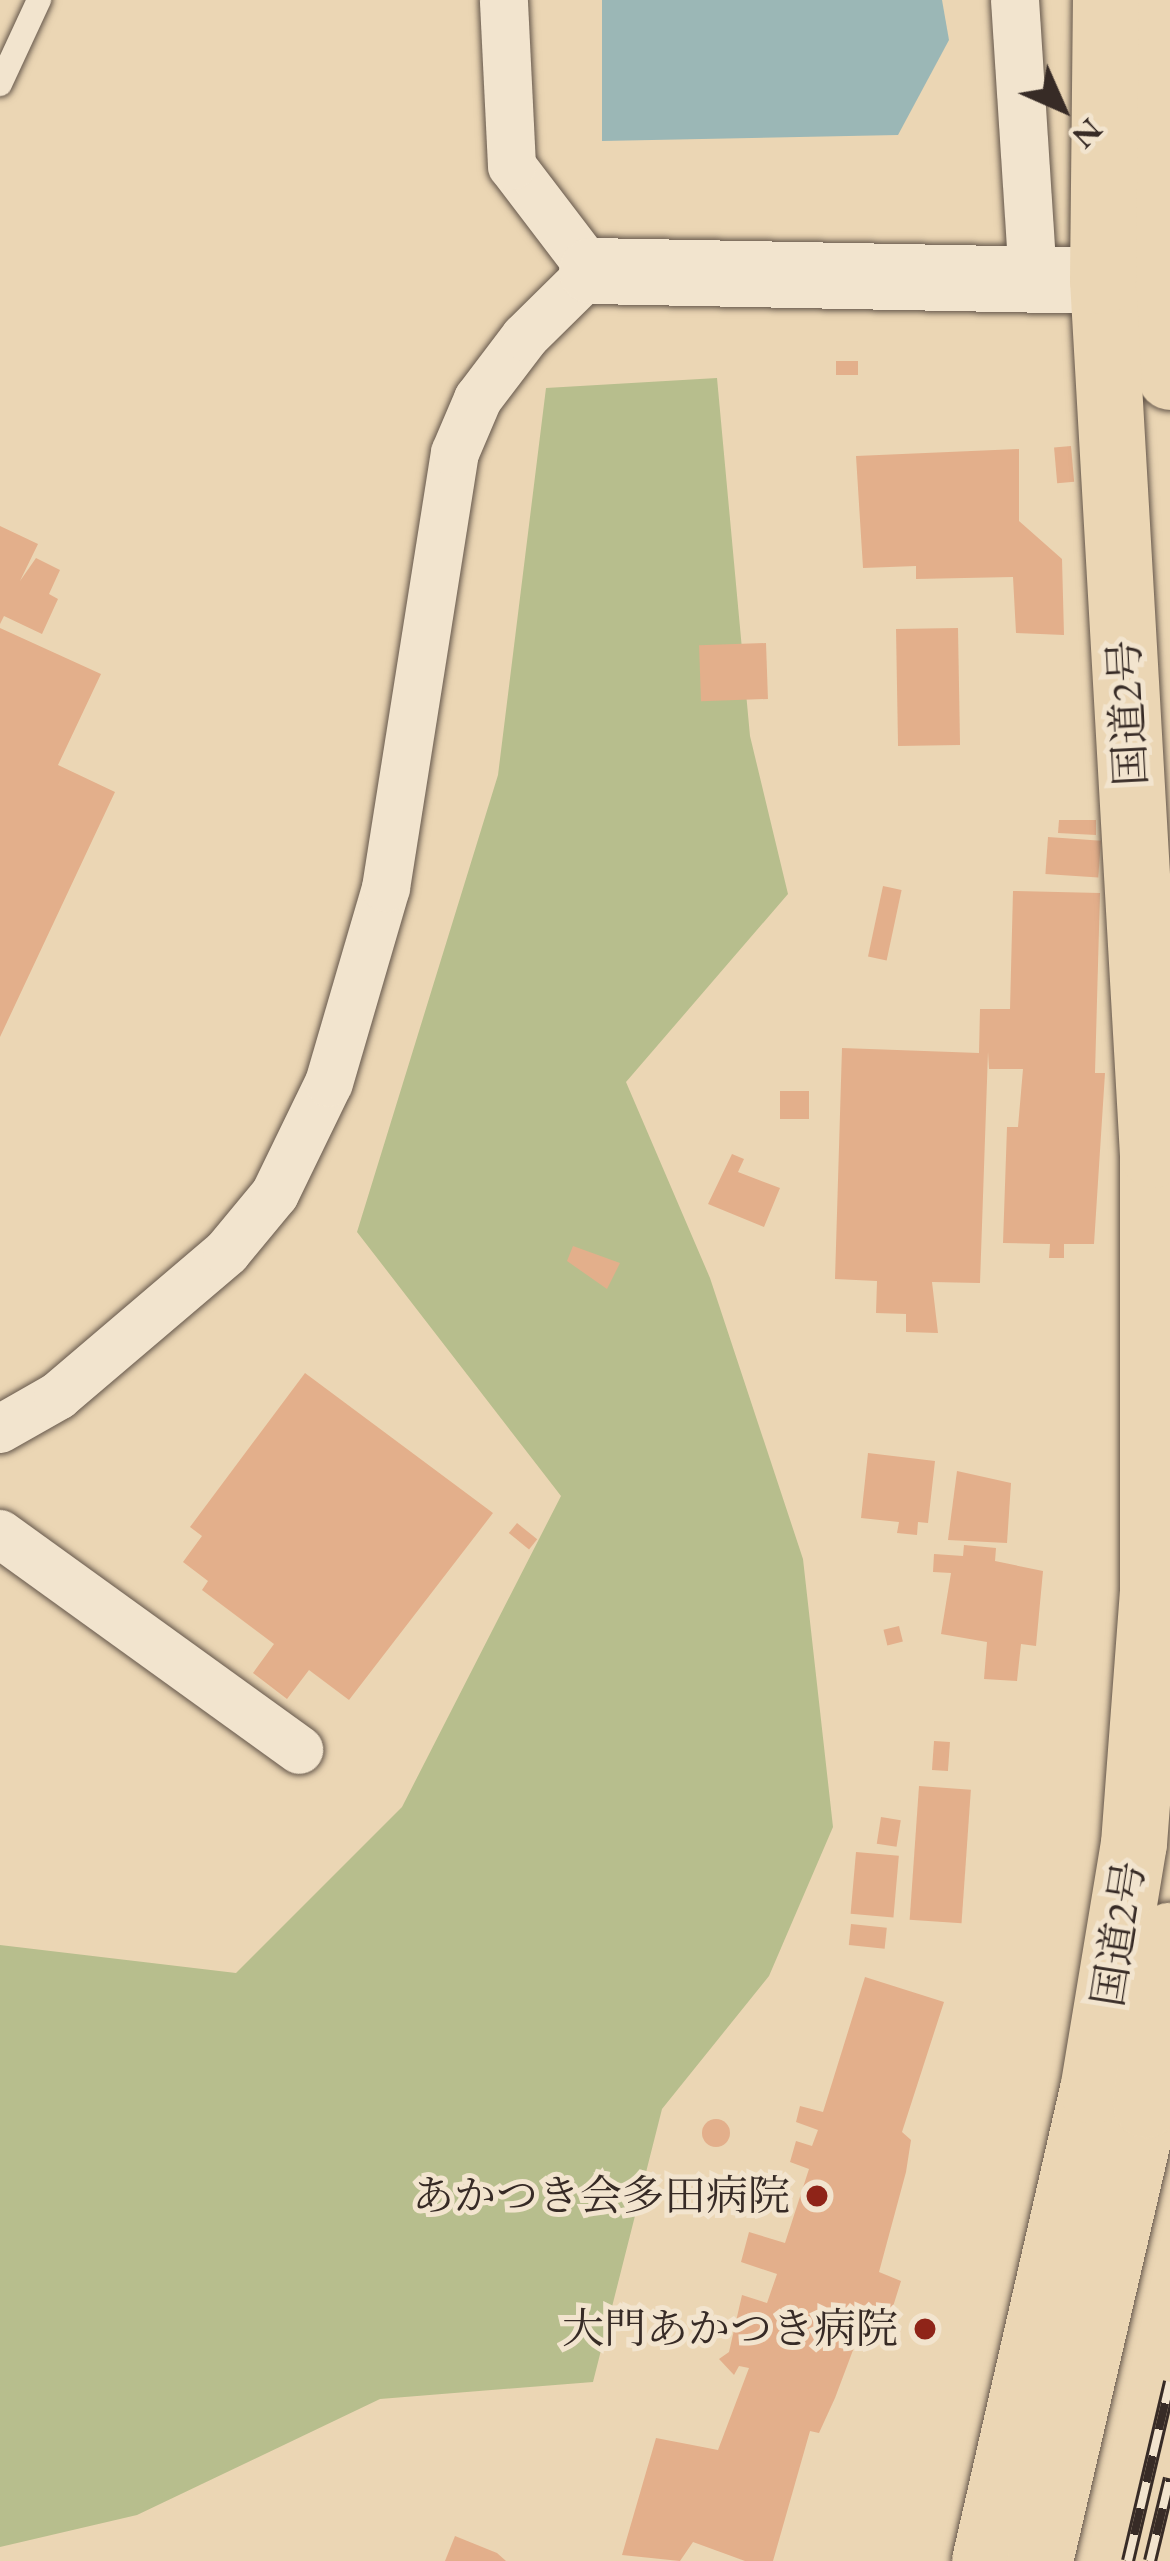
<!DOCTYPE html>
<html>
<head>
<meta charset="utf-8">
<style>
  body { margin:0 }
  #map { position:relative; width:1170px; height:2561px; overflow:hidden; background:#ebd6b4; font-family:"EB Garamond","Noto Serif JP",serif }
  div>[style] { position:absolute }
  .green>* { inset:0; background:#b7be8d }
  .water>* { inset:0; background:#9bb7b6 }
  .building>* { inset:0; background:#e3af8b; transform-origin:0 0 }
  .round { border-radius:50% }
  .roads { filter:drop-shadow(0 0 3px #64564a) drop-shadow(0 0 3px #64564a) }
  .lane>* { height:24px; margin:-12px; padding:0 12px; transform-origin:12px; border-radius:12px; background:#f2e4ce }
  .street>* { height:48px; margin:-24px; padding:0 24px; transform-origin:24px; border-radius:24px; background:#f2e4ce }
  .secondary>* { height:66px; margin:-33px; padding:0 33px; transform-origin:33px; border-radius:33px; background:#f2e4ce }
  .highway>* { height:66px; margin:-33px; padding:0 33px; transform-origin:33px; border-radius:33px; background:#ebd6b4 }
  .rail>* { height:14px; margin-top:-7px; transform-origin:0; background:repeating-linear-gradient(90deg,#f2e4ce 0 27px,#372b26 0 54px); box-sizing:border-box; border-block:3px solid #372b26 }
  .dots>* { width:33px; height:33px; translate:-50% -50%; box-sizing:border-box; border:6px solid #f2e4ce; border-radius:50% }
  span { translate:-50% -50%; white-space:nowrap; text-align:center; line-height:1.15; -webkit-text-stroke:10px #f2e4ce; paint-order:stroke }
  .street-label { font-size:42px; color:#372b26 }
  .poi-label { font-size:42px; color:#372b26 }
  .right { translate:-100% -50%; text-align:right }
  .north { position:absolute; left:1002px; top:48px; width:120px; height:120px; -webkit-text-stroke:9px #f2e4ce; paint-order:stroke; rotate:135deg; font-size:33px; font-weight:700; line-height:48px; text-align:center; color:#372b26 }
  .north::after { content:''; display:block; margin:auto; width:42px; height:54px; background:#372b26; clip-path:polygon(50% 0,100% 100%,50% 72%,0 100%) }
</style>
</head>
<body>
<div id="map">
  <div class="green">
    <div style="clip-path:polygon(717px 378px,750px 736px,788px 894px,626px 1082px,710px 1278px,803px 1559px,833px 1827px,769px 1976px,662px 2109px,593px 2382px,380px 2399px,137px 2515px,0 2547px,0 1945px,236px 1973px,402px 1807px,561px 1496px,357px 1232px,498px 775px,546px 388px)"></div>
  </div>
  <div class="water">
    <div style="clip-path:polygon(602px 0,942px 0,949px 40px,898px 135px,602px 141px)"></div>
  </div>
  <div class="building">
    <div style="left:836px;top:361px;width:22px;height:14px"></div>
    <div style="left:1071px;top:446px;width:36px;height:17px;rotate:85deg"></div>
    <div style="clip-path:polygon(1019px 449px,1019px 521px,1062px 559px,1064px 635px,1016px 633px,1013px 577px,916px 579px,916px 566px,863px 568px,856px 456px)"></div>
    <div style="clip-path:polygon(0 526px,38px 544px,20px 581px,36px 558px,60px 570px,49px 594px,58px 599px,42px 634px,4px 616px,0 624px)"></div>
    <div style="clip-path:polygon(0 628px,101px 674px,58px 765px,115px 792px,0 1037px)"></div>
    <div style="left:958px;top:628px;width:117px;height:62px;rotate:89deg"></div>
    <div style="left:766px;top:643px;width:56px;height:67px;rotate:88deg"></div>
    <div style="clip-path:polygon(1059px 820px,1096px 820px,1096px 835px,1058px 833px)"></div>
    <div style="left:1048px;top:837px;width:53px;height:37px;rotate:4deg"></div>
    <div style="left:883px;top:886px;width:19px;height:72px;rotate:12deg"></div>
    <div style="clip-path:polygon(1013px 891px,1100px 893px,1095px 1073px,1105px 1073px,1094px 1244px,1064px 1244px,1064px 1258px,1049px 1258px,1050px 1244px,1003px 1243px,1007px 1127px,1018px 1127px,1023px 1069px,989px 1069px,988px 1052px,980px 1283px,932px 1282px,938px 1333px,906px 1332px,906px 1314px,876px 1313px,877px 1281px,835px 1279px,842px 1048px,979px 1053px,980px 1009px,1010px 1009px)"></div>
    <div style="left:780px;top:1091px;width:29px;height:28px"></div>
    <div style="clip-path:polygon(732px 1154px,744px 1159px,738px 1172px,780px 1188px,764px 1227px,708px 1204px)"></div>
    <div style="clip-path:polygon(573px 1246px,620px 1263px,607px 1289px,567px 1261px)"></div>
    <div style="clip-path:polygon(305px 1373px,493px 1513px,349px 1700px,309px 1670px,287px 1699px,253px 1673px,274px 1644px,202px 1590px,208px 1581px,183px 1562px,202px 1536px,190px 1527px)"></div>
    <div style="clip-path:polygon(868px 1453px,935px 1461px,928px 1523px,918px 1522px,917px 1535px,897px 1533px,899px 1522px,861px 1518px)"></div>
    <div style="clip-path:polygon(957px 1471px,1011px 1483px,1007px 1543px,948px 1540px)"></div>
    <div style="left:517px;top:1523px;width:26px;height:13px;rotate:39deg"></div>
    <div style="clip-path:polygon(964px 1545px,996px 1548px,995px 1561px,1043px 1571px,1036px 1646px,1021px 1644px,1017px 1681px,984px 1679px,987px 1642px,941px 1634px,951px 1573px,933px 1572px,934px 1554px,963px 1556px)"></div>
    <div style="left:899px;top:1626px;width:16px;height:16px;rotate:76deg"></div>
    <div style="left:934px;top:1741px;width:16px;height:29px;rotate:4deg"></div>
    <div style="left:919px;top:1786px;width:52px;height:134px;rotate:4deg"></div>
    <div style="left:881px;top:1817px;width:20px;height:27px;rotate:9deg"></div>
    <div style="left:856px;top:1852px;width:43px;height:62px;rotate:5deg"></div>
    <div style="left:851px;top:1924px;width:36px;height:21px;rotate:6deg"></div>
    <div style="clip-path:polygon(865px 1977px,944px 2002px,902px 2132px,911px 2140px,906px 2172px,879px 2272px,901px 2281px,891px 2313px,870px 2305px,835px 2398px,819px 2433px,810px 2431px,773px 2561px,745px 2561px,693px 2542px,680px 2561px,622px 2555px,656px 2438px,718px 2450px,749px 2368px,739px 2366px,734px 2375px,719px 2359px,729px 2352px,742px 2295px,767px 2303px,777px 2274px,741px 2262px,749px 2232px,785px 2243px,809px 2169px,790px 2162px,796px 2141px,812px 2146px,818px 2130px,796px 2122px,800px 2106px,823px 2112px)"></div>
    <div class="round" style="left:702px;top:2119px;width:28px;height:28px"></div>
    <div style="clip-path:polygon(455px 2536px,497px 2553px,506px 2561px,445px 2561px)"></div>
  </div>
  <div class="roads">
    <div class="lane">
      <div style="left:0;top:84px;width:93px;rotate:-65.1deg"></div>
    </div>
    <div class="street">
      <div style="left:1015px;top:0;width:282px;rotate:86.3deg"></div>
      <div style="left:0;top:1429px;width:67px;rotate:-29.6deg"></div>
      <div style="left:58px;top:1396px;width:222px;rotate:-40.4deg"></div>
      <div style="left:227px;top:1252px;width:75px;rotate:-50.4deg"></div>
      <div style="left:275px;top:1194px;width:123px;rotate:-64.1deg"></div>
      <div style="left:329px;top:1083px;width:203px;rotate:-73.7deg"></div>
      <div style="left:386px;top:888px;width:440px;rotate:-81deg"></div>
      <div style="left:455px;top:453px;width:59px;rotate:-66.9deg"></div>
      <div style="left:478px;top:399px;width:78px;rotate:-52.8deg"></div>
      <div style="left:525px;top:337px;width:94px;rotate:-44.6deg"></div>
      <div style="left:592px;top:271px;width:132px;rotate:-127.3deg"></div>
      <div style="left:512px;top:166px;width:166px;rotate:-92.8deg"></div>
      <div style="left:0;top:1534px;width:369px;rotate:35.8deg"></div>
    </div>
    <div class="secondary">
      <div style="left:592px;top:271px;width:565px;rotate:1.12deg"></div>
    </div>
    <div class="highway">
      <div style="left:1163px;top:0;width:377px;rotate:88.9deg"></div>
      <div style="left:985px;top:2561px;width:482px;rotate:-77.1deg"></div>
      <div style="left:1093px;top:2091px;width:250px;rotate:-80.6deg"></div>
      <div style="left:1134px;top:1844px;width:252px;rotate:-85.7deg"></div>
      <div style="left:1153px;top:1593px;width:438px;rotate:-90deg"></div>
      <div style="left:1153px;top:1155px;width:875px;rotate:-93.27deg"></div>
      <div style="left:1103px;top:281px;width:281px;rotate:-89.4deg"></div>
      <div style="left:1040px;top:2561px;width:468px;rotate:-76.9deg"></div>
      <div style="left:1146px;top:2105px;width:171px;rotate:-81.9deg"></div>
    </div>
  </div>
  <div class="rail">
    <div style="left:1128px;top:2561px;width:184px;rotate:-76.8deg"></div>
    <div style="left:1150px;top:2561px;width:85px;rotate:-76.5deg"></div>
  </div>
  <div class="dots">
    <div style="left:817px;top:2196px;background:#8f2418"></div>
    <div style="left:925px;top:2329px;background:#8f2418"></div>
  </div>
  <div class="street-label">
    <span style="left:1128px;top:713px;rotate:-93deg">国道2号</span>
    <span style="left:1119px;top:1934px;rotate:-81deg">国道2号</span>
  </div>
  <div class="poi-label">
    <span class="right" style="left:790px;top:2196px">あかつき会多田病院</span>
    <span class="right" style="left:898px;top:2329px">大門あかつき病院</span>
  </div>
  <div class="north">N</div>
</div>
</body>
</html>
